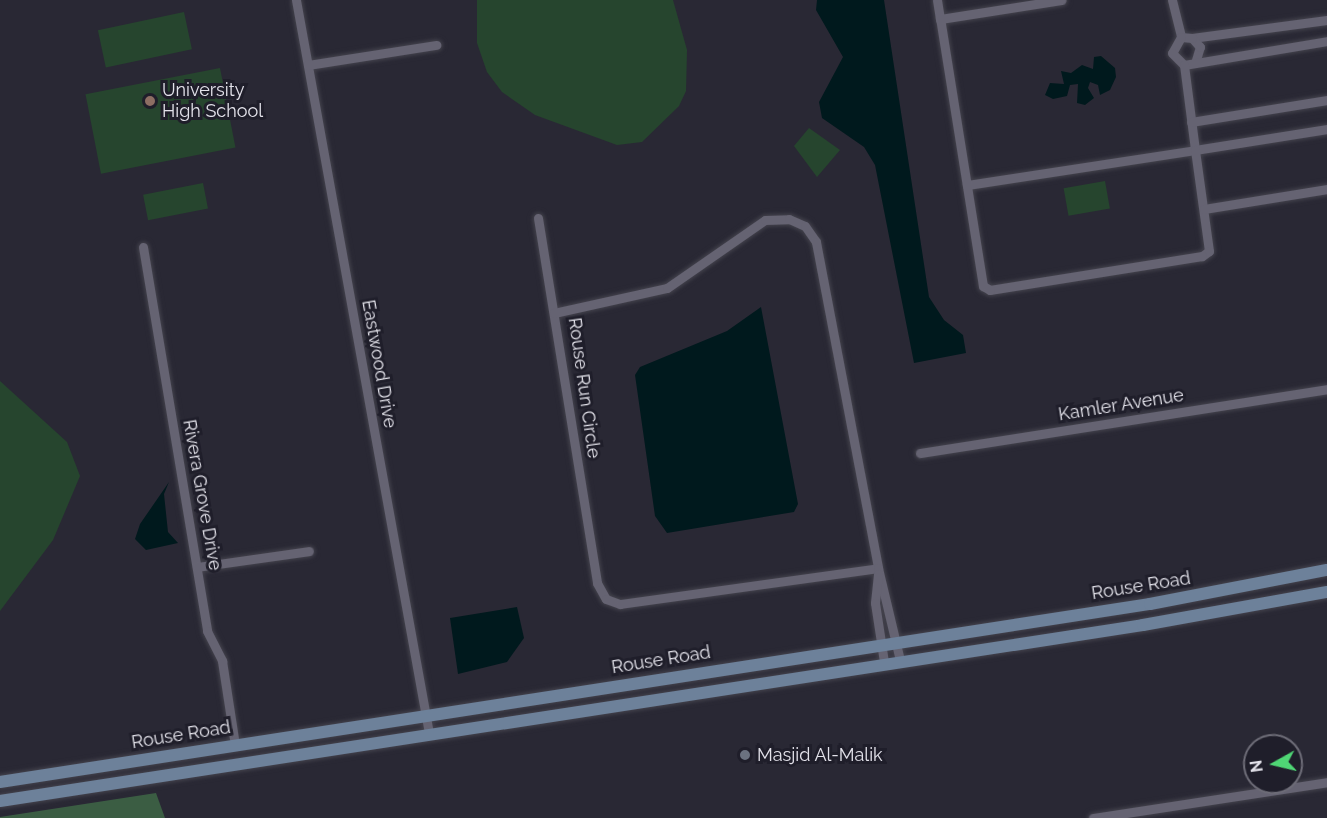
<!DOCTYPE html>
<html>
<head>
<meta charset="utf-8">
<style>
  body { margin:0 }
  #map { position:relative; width:1327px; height:818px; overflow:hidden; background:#292834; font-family:Raleway,sans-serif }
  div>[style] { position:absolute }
  .green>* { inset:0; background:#26452e; transform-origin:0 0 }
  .forest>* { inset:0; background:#3b5d43 }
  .water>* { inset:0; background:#00191d }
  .roads { filter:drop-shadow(0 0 2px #44434d) drop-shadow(0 0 2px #44434d) }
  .street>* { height:9px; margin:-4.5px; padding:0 4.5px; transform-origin:4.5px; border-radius:4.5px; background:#656372 }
  .secondary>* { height:12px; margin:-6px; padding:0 6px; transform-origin:6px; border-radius:6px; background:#6d819a }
  .dots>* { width:16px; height:16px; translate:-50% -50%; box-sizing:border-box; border:3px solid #1f1e2a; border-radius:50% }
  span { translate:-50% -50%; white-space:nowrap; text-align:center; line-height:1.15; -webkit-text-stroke:6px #1f1e2a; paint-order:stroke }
  .poi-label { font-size:18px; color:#e3e2ea }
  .left { translate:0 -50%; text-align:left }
  .street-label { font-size:18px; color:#e3e2ea }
  .north { position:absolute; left:1243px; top:734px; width:60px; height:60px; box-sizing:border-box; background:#1f1e2a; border:2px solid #6d6c77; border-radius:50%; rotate:262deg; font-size:16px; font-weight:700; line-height:24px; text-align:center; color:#e3e2ea }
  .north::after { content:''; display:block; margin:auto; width:21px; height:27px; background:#4fd675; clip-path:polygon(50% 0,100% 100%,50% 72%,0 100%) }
</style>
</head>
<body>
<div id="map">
  <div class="green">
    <div style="clip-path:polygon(477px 0,673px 0,687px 50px,686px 91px,679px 106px,642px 142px,617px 145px,535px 115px,502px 92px,487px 72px,477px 43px)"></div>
    <div style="left:184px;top:12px;width:38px;height:88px;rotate:78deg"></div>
    <div style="left:220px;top:68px;width:81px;height:137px;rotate:79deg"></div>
    <div style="clip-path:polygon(809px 128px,840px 150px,817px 177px,794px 146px)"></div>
    <div style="left:1105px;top:181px;width:28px;height:42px;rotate:80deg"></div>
    <div style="left:203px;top:183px;width:26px;height:61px;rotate:79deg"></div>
    <div style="clip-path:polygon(0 381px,67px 442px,80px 476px,53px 540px,0 611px)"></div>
  </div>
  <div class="forest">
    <div style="clip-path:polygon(156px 793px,165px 818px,0 818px,0 817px)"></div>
  </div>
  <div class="water">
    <div style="clip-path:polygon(817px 0,884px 0,929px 297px,944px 320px,963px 335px,966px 353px,914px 363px,875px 165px,864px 147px,822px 118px,819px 102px,843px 57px,816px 10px)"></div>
    <div style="clip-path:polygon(1101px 56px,1115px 68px,1116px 77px,1110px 90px,1100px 95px,1098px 85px,1090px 82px,1088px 88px,1094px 98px,1085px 105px,1077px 103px,1078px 84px,1070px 85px,1067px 96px,1053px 99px,1045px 95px,1050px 83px,1064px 84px,1061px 71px,1071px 73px,1082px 65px,1093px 69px,1094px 57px)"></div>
    <div style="clip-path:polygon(761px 307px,798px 504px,794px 512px,667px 533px,655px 516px,635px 375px,640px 367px,727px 331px)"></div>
    <div style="clip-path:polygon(169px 482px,164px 494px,168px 532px,178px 543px,146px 550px,135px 539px,140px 524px)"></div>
    <div style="clip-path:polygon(517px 607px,524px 638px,507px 662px,458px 674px,450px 618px)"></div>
  </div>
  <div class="roads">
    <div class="street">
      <div style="left:296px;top:0;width:745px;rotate:79.72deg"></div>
      <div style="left:937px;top:0;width:19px;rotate:81deg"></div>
      <div style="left:1172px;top:0;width:38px;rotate:76deg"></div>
      <div style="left:1192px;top:38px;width:136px;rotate:-7.6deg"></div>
      <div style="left:1195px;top:63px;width:17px;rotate:-73deg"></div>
      <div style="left:1200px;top:47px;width:12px;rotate:-132deg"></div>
      <div style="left:1192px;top:38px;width:11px;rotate:-175deg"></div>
      <div style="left:1181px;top:37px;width:18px;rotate:119deg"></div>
      <div style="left:1172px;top:53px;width:17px;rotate:45deg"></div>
      <div style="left:1184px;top:65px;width:145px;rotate:-9.5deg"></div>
      <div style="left:308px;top:65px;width:130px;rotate:-8.9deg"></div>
      <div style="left:1184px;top:65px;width:86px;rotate:82.6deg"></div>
      <div style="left:1195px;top:150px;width:134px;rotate:-9deg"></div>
      <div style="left:1191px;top:122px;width:138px;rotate:-9.2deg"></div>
      <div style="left:967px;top:185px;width:231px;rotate:-8.7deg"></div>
      <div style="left:1195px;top:150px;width:102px;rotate:82.1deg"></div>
      <div style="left:1209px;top:251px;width:9px;rotate:144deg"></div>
      <div style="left:1202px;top:256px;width:215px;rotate:170.9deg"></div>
      <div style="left:990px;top:290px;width:8px;rotate:-150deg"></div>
      <div style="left:983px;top:286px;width:270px;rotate:-99.1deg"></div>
      <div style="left:940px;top:19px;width:123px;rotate:-8.9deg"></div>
      <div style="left:1204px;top:209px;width:125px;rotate:-9.2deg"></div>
      <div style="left:538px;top:218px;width:370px;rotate:80.8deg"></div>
      <div style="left:597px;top:583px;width:18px;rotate:61deg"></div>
      <div style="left:606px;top:599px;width:15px;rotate:20deg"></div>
      <div style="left:620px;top:604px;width:260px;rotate:-7.9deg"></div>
      <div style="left:143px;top:247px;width:389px;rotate:80.5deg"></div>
      <div style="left:207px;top:631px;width:34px;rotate:63deg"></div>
      <div style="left:222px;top:661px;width:85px;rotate:81.2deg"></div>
      <div style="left:554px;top:313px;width:116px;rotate:-12.5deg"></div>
      <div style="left:667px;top:288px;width:119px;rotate:-34.8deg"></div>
      <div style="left:765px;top:220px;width:24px;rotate:-2deg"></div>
      <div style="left:789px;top:219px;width:17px;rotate:24deg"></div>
      <div style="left:805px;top:226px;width:19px;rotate:55deg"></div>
      <div style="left:816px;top:242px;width:332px;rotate:79.2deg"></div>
      <div style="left:878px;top:568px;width:95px;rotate:76.6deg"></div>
      <div style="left:920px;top:453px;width:412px;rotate:-8.9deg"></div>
      <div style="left:197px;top:567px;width:113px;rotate:-8.1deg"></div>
      <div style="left:878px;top:574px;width:29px;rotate:96deg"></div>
      <div style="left:875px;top:603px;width:60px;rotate:81.3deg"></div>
      <div style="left:1093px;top:818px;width:237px;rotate:-8.7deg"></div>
    </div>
    <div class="secondary">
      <div style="left:0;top:782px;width:1164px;rotate:-8.8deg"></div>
      <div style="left:1150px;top:604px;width:180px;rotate:-10.9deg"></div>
      <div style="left:0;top:801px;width:1156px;rotate:-8.75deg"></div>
      <div style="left:1143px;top:625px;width:187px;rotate:-10.2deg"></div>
    </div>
  </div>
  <div class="dots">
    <div style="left:150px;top:101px;background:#8d6e63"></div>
    <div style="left:745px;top:755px;background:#6b7280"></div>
  </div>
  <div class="poi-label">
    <span class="left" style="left:162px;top:101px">University<br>High School</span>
    <span class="left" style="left:757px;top:755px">Masjid Al-Malik</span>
  </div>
  <div class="street-label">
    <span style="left:379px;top:364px;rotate:80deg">Eastwood Drive</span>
    <span style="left:584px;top:388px;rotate:82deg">Rouse Run Circle</span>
    <span style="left:1121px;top:405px;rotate:-9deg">Kamler Avenue</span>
    <span style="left:202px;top:495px;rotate:80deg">Rivera Grove Drive</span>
    <span style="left:1141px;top:586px;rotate:-9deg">Rouse Road</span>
    <span style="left:661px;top:660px;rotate:-9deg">Rouse Road</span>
    <span style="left:181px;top:735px;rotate:-9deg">Rouse Road</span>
  </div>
  <div class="north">N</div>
</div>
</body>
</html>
